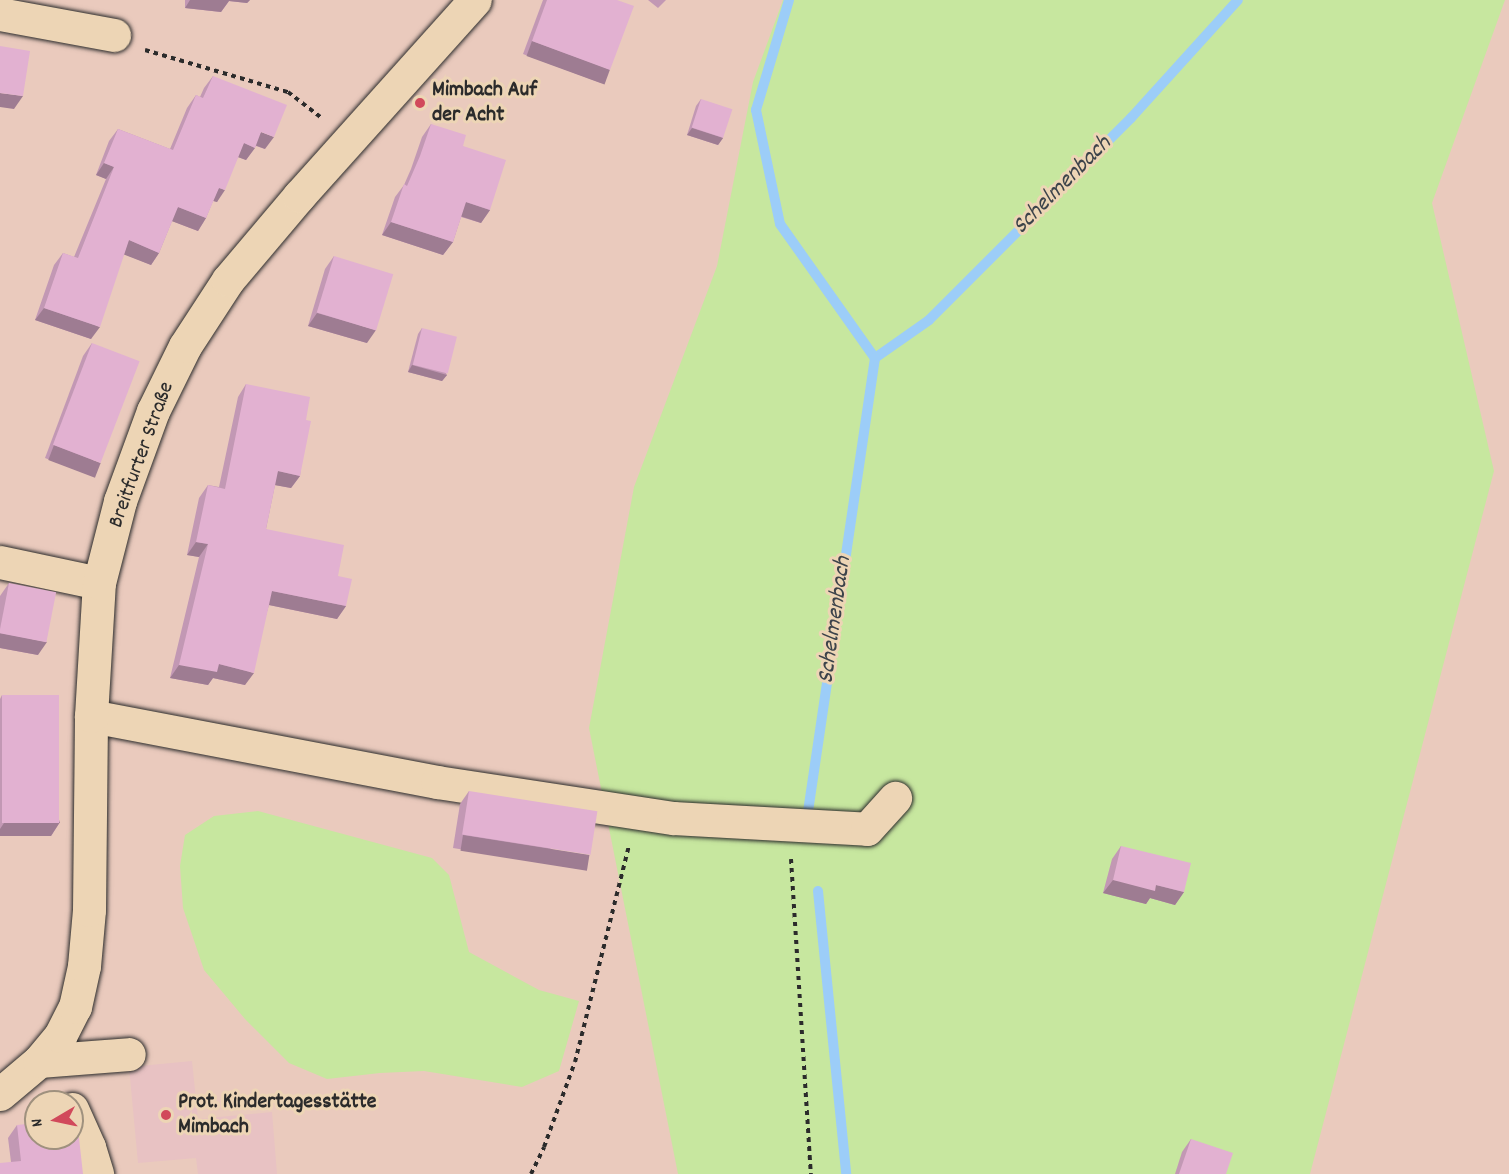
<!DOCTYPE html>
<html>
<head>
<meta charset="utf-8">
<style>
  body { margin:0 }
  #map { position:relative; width:1509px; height:1174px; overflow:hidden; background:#eacabd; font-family:Dekko,sans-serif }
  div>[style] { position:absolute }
  .built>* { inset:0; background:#e8c2c3 }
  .green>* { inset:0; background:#c7e79f }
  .stream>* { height:10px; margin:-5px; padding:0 5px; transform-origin:5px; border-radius:5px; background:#9ccdf8 }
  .path>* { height:4px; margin-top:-2px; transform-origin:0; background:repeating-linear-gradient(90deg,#2b2b2b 0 4.5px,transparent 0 9px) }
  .roads { filter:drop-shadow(0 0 2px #2b2b2b) drop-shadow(0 0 2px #2b2b2b) }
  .minor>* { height:33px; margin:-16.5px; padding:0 16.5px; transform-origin:16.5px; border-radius:16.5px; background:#edd5b5 }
  .major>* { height:33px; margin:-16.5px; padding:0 16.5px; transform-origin:16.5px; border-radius:16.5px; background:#edd5b5 }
  .wall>* { inset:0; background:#c298b4 }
  .shaded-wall>* { inset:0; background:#9e7c92; transform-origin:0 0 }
  .building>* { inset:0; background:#e2b1d1; transform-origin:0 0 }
  .dots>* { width:16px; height:16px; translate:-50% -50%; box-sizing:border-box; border:3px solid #edd5b5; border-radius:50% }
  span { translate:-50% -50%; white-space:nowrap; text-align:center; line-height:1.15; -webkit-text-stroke:6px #edd5b5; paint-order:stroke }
  .poi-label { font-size:22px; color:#2b2b2b; font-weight:700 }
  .left { translate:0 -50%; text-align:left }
  .street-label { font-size:22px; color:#2b2b2b }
  .water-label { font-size:24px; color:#3c434a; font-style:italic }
  .north { position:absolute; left:24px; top:1090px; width:60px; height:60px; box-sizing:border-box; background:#edd5b5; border:2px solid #9f917e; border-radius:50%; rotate:261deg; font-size:16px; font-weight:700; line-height:24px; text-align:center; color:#2b2b2b }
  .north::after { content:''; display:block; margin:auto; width:21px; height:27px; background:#d1495b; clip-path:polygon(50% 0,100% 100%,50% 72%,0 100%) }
</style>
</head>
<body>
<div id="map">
  <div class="built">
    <div style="clip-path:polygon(192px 1061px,198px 1119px,272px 1112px,277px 1174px,198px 1174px,196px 1158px,138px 1163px,129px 1067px)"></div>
  </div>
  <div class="green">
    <div style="clip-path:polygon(783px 0,1505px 0,1432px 203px,1494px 471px,1310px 1174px,678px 1174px,589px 728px,634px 487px,717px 266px,753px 82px)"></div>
    <div style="clip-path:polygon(258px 811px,432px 858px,449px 875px,469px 952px,539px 990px,579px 1001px,559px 1071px,522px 1087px,424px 1071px,380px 1073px,327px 1079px,289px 1063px,245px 1019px,204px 970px,183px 908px,180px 866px,185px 835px,214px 816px)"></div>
  </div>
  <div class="stream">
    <div style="left:789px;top:0;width:115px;rotate:106.7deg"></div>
    <div style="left:756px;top:110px;width:116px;rotate:78.1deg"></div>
    <div style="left:780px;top:224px;width:164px;rotate:54.7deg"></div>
    <div style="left:875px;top:358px;width:458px;rotate:98.4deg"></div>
    <div style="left:875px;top:358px;width:66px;rotate:-35.1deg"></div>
    <div style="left:929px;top:320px;width:286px;rotate:-45deg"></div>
    <div style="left:1131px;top:118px;width:159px;rotate:-47.8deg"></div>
    <div style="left:818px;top:891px;width:284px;rotate:84.3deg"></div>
  </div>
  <div class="path">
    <div style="left:145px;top:50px;width:149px;rotate:16.4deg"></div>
    <div style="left:288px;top:92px;width:44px;rotate:37.6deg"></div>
    <div style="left:791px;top:859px;width:316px;rotate:86.4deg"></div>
    <div style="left:531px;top:1174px;width:30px;rotate:-64deg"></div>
    <div style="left:544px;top:1147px;width:90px;rotate:-70deg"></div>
    <div style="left:575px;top:1062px;width:224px;rotate:-76deg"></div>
  </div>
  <div class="roads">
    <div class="minor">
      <div style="left:0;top:14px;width:116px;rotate:10.4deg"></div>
      <div style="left:0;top:562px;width:101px;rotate:12deg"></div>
      <div style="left:91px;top:716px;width:352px;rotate:10.8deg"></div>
      <div style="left:437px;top:782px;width:239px;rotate:8.7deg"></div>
      <div style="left:673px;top:818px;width:194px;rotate:3.2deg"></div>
      <div style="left:867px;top:829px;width:42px;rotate:-47.9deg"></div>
      <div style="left:39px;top:1061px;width:90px;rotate:-4.4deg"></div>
      <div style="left:72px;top:1109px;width:42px;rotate:65.9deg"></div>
      <div style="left:89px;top:1147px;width:28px;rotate:73deg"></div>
    </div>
    <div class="major">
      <div style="left:0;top:1094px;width:51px;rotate:-40.2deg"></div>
      <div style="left:39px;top:1061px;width:33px;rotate:-50deg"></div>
      <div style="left:60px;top:1036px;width:33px;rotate:-63deg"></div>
      <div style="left:75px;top:1007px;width:42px;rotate:-77.6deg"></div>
      <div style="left:84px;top:966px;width:56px;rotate:-84.9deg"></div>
      <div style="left:89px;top:910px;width:194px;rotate:-89.4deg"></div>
      <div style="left:91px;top:716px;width:133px;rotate:-86.6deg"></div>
      <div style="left:99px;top:583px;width:85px;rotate:-75.6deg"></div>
      <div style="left:120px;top:501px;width:96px;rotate:-69.9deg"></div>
      <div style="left:153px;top:411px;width:72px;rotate:-63.8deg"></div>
      <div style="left:185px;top:346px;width:79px;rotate:-56.9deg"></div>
      <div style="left:228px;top:280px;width:110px;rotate:-49.8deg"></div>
      <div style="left:299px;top:196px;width:263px;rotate:-48.1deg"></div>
    </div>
  </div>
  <div class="wall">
    <div style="clip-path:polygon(185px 0,250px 0,247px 3px,229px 1px,221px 12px,185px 8px)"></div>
    <div style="clip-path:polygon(543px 0,617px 0,601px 83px,523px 54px)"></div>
    <div style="clip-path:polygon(648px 0,666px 0,658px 8px)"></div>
    <div style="clip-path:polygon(213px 76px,265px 149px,256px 146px,246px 160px,238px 157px,217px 202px,213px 201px,206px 218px,198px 231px,172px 221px,159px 253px,151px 265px,124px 254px,91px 339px,35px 320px,54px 265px,63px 253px,74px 257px,106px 179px,96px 175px,109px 141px,118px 129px,170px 149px,187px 108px,196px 95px,200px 97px,204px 88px)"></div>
    <div style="clip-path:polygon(701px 99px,723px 138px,718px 145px,687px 135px,696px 106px)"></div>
    <div style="clip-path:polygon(431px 124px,463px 146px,490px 210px,481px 223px,461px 217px,453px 242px,443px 255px,382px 235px,395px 197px,404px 185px,411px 169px,422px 137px)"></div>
    <div style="clip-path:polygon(334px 256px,367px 343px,308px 326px,325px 269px)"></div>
    <div style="clip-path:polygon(422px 328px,447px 375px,442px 381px,408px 372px,418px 334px)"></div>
    <div style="clip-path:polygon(92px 343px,92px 476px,45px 458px,83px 356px)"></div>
    <div style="clip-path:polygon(246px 384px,306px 420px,300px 476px,291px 488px,275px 485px,266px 529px,338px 576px,346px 606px,337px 619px,269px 605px,245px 685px,213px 678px,208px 685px,170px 678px,199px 557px,187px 555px,199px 498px,208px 485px,219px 487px,238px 397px)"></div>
    <div style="clip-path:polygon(9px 583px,38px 655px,0 648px,0 596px)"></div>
    <div style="clip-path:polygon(2px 695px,60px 822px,51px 836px,0 836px,0 699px)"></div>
    <div style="clip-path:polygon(469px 791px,580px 869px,453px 848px,460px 804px)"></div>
    <div style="clip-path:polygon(1121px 846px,1184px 892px,1175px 905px,1150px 898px,1146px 904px,1103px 893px,1112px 859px)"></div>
    <div style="clip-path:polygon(17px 1125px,83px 1174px,11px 1162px,8px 1138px)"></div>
    <div style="clip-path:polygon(1191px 1139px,1226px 1174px,1175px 1174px,1182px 1152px)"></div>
  </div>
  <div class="shaded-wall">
    <div style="clip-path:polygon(190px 0,250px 0,247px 3px,229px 1px,221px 12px,185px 8px)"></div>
    <div style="left:532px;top:41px;width:83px;height:16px;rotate:20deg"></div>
    <div style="clip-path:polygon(0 93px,23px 96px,14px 109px,0 107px)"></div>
    <div style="clip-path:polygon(692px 128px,723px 138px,718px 145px,687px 135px)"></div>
    <div style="clip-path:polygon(261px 132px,274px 137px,265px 149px,252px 144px)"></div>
    <div style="clip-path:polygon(244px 143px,255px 148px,246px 160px,235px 156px)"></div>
    <div style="clip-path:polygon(104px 163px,114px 167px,106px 179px,96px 175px)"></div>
    <div style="clip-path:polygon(219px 188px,225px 190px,217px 202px,210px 200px)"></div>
    <div style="clip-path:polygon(466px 202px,490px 210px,481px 223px,457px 215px)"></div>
    <div style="clip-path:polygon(178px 207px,206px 218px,198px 231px,169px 220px)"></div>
    <div style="clip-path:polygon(391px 222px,453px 242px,443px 255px,382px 235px)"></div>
    <div style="clip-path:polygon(129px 240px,159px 253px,151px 265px,120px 253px)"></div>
    <div style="clip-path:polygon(44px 308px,100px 327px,91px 339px,35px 320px)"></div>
    <div style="clip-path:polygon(317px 313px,376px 330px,367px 343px,308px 326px)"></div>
    <div style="clip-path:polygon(412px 365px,447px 375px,442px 381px,408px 372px)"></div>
    <div style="left:54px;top:445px;width:50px;height:16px;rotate:21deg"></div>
    <div style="clip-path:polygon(278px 471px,300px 476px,291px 488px,269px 484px)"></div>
    <div style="clip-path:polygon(196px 542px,208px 544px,199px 557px,187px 555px)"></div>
    <div style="clip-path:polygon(272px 591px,346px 606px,337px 619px,264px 604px)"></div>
    <div style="clip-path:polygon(0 633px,47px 642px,38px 655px,0 648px)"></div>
    <div style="clip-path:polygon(219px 664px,254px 673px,245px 685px,213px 678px,208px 685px,170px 678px,179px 665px)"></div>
    <div style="clip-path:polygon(60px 822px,51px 836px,0 836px,0 829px,4px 823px)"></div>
    <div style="left:463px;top:835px;width:128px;height:16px;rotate:9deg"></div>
    <div style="clip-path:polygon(1113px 880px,1156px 885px,1184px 892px,1175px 905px,1150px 898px,1146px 904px,1103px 893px)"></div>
  </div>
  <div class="building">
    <div style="clip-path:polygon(547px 0,617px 0,634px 6px,610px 70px,532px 41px)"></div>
    <div style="clip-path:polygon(0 46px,30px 51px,23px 96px,0 93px)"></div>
    <div style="clip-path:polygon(213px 76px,287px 105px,274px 137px,261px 132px,255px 148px,244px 143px,225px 190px,219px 188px,206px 218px,178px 207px,159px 253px,129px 240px,100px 327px,44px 308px,63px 253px,78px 258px,114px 167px,104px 163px,118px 129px,173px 150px,196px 95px,203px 98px)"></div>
    <div style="left:701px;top:99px;width:33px;height:30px;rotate:18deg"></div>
    <div style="clip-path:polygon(431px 124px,466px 135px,463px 146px,506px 160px,490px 210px,466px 202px,453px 242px,391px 222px,404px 184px,407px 186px,420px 156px)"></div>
    <div style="left:334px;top:256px;width:62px;height:59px;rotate:17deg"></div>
    <div style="left:422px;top:328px;width:36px;height:38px;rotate:14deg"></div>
    <div style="left:92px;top:343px;width:51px;height:109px;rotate:21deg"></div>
    <div style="clip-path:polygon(246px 384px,310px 397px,306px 420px,311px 421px,300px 476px,278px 471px,266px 529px,344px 545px,338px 576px,352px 579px,346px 606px,272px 591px,254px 673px,219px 664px,217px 672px,179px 665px,208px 544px,196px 542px,208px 485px,225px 489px)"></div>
    <div style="left:9px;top:583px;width:48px;height:51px;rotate:11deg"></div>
    <div style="left:2px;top:695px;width:57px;height:128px"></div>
    <div style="left:469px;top:791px;width:130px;height:44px;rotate:9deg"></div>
    <div style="clip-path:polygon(1121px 846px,1191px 863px,1184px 892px,1156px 885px,1155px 891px,1113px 880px)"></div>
    <div style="clip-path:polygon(72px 1121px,79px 1138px,83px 1174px,0 1174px,0 1163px,21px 1161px,17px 1125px,36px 1123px,36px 1138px,72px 1138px)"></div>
    <div style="clip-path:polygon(1191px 1139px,1233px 1153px,1226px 1174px,1179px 1174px)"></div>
  </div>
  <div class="dots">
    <div style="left:420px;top:103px;background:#d1495b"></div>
    <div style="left:166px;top:1115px;background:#d1495b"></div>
  </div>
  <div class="poi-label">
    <span class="left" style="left:432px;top:103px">Mimbach Auf<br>der Acht</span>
    <span class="left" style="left:178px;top:1115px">Prot. Kindertagesstätte<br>Mimbach</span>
  </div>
  <div class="street-label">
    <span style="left:142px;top:455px;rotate:-70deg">Breitfurter Straße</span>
  </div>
  <div class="water-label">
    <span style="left:1063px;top:186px;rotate:-45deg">Schelmenbach</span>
    <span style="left:836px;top:620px;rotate:-82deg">Schelmenbach</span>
  </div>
  <div class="north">N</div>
</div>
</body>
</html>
